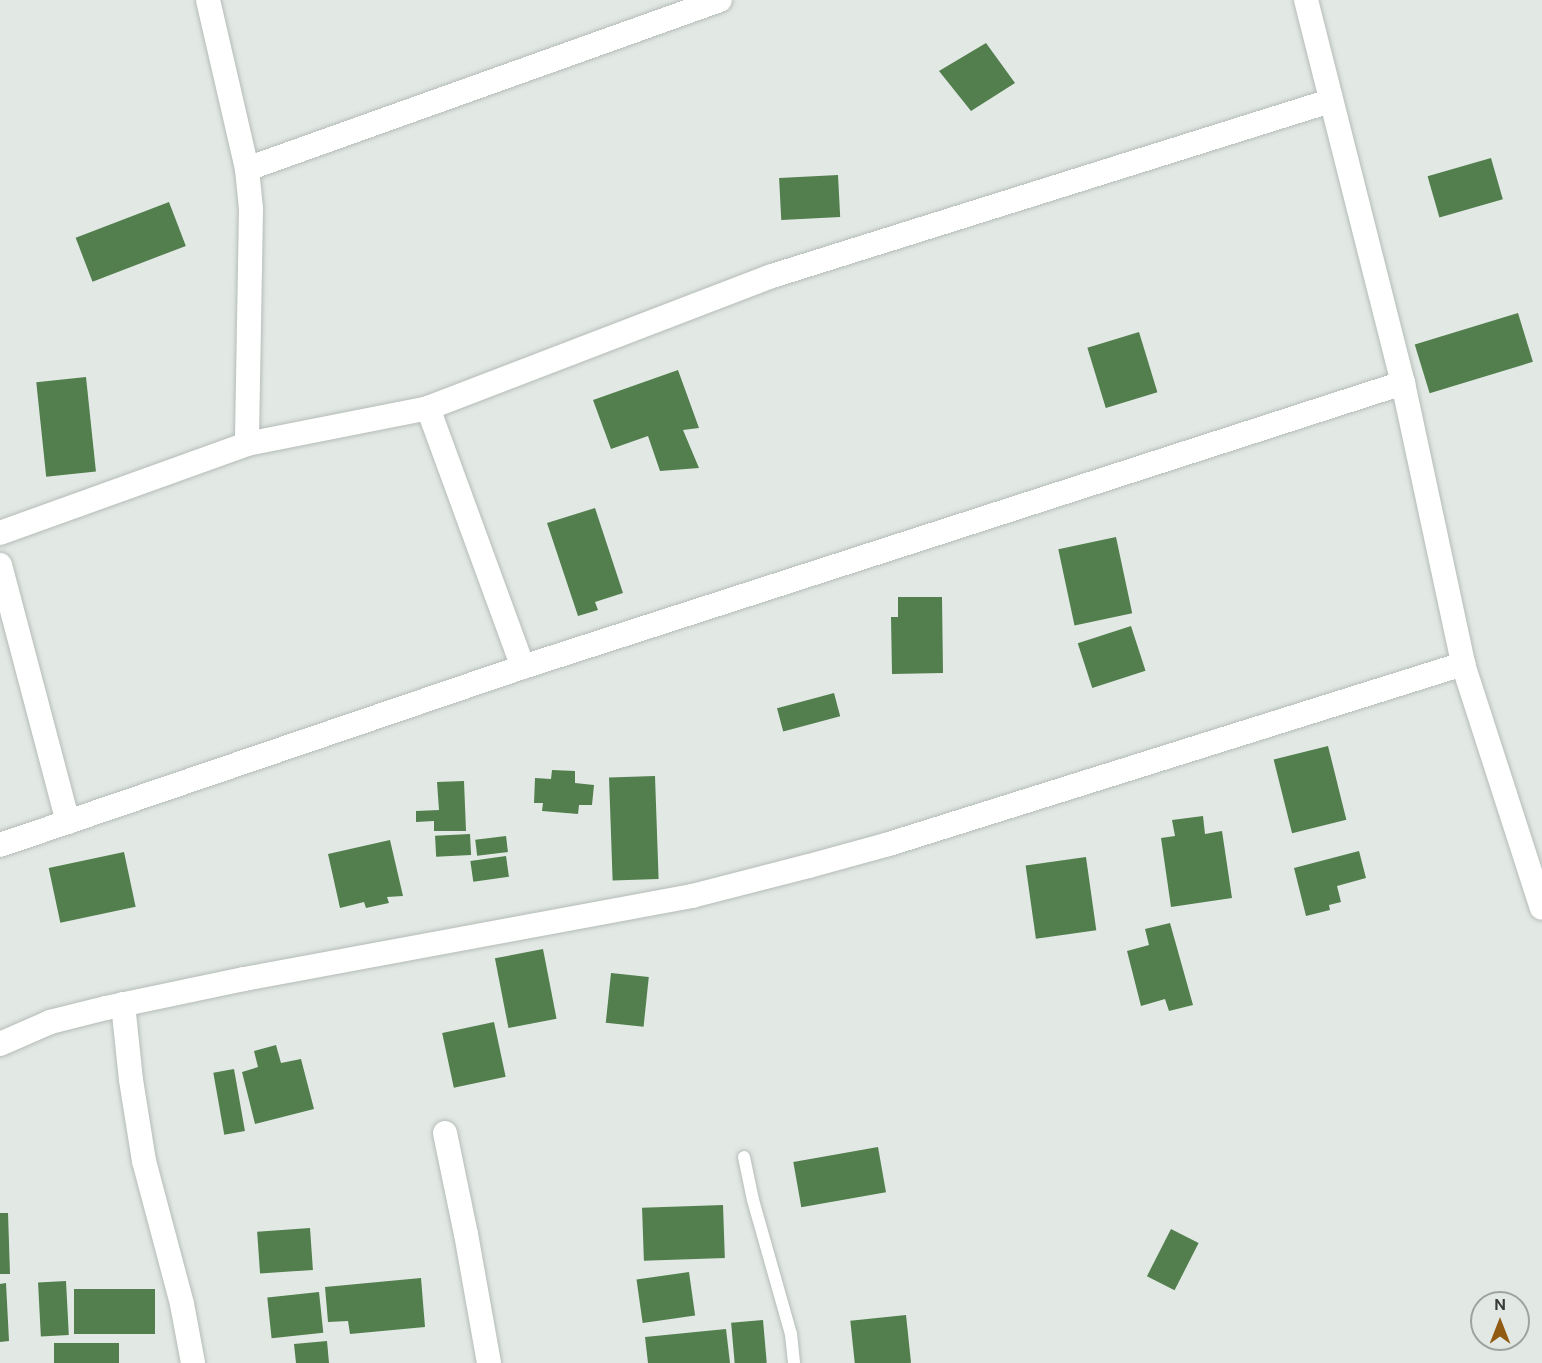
<!DOCTYPE html>
<html>
<head>
<meta charset="utf-8">
<style>
  body { margin:0 }
  #map { position:relative; width:1542px; height:1363px; overflow:hidden; background:#e2e9e5; font-family:"DM Sans",sans-serif }
  div>[style] { position:absolute }
  .building>* { inset:0; background:#527f4d; transform-origin:0 0 }
  .roads { filter:drop-shadow(0 0 2px #b5bcb7) drop-shadow(0 0 2px #b5bcb7) }
  .lane>* { height:12px; margin:-6px; padding:0 6px; transform-origin:6px; border-radius:6px; background:#fff }
  .street>* { height:24px; margin:-12px; padding:0 12px; transform-origin:12px; border-radius:12px; background:#fff }
  span { translate:-50% -50%; white-space:nowrap; text-align:center; line-height:1.15; -webkit-text-stroke:6px #e2e9e5; paint-order:stroke }
  .north { position:absolute; left:1470px; top:1291px; width:60px; height:60px; box-sizing:border-box; background:#e2e9e5; border:2px solid #9ea3a0; border-radius:50%; rotate:0deg; font-size:16px; font-weight:700; line-height:24px; text-align:center; color:#383b39 }
  .north::after { content:''; display:block; margin:auto; width:21px; height:27px; background:#925b13; clip-path:polygon(50% 0,100% 100%,50% 72%,0 100%) }
</style>
</head>
<body>
<div id="map">
  <div class="building">
    <div style="clip-path:polygon(986px 43px,1015px 83px,971px 111px,939px 71px)"></div>
    <div style="left:1491px;top:158px;width:43px;height:66px;rotate:74deg"></div>
    <div style="left:838px;top:175px;width:42px;height:59px;rotate:87deg"></div>
    <div style="left:169px;top:202px;width:47px;height:100px;rotate:69deg"></div>
    <div style="left:1518px;top:313px;width:51px;height:108px;rotate:73deg"></div>
    <div style="left:1139px;top:332px;width:63px;height:54px;rotate:73deg"></div>
    <div style="clip-path:polygon(678px 370px,699px 428px,683px 430px,699px 468px,660px 471px,648px 436px,611px 449px,593px 400px)"></div>
    <div style="left:86px;top:377px;width:95px;height:50px;rotate:84deg"></div>
    <div style="clip-path:polygon(595px 508px,623px 593px,595px 602px,598px 610px,578px 616px,547px 523px)"></div>
    <div style="left:1116px;top:537px;width:78px;height:59px;rotate:78deg"></div>
    <div style="clip-path:polygon(898px 597px,942px 597px,943px 673px,892px 674px,891px 617px,898px 617px)"></div>
    <div style="left:1131px;top:626px;width:47px;height:56px;rotate:72deg"></div>
    <div style="left:834px;top:693px;width:24px;height:59px;rotate:75deg"></div>
    <div style="left:1328px;top:746px;width:76px;height:56px;rotate:76deg"></div>
    <div style="clip-path:polygon(552px 770px,575px 771px,575px 783px,594px 785px,592px 805px,579px 805px,578px 814px,542px 811px,543px 803px,534px 803px,535px 778px,551px 779px)"></div>
    <div style="left:655px;top:776px;width:103px;height:46px;rotate:88deg"></div>
    <div style="clip-path:polygon(464px 781px,466px 831px,434px 831px,434px 821px,416px 822px,416px 811px,439px 810px,437px 782px)"></div>
    <div style="clip-path:polygon(1203px 816px,1205px 834px,1222px 831px,1232px 898px,1171px 907px,1161px 838px,1175px 836px,1172px 820px)"></div>
    <div style="left:470px;top:834px;width:21px;height:35px;rotate:87deg"></div>
    <div style="left:506px;top:836px;width:16px;height:31px;rotate:83deg"></div>
    <div style="clip-path:polygon(390px 840px,403px 896px,387px 897px,389px 903px,366px 908px,364px 902px,340px 908px,328px 854px)"></div>
    <div style="clip-path:polygon(1359px 851px,1366px 878px,1337px 886px,1341px 902px,1329px 905px,1330px 910px,1306px 916px,1294px 868px)"></div>
    <div style="left:124px;top:852px;width:56px;height:77px;rotate:78deg"></div>
    <div style="left:506px;top:856px;width:21px;height:36px;rotate:82deg"></div>
    <div style="left:1086px;top:857px;width:74px;height:61px;rotate:82deg"></div>
    <div style="clip-path:polygon(1170px 923px,1193px 1005px,1169px 1011px,1165px 999px,1141px 1006px,1127px 951px,1149px 945px,1145px 929px)"></div>
    <div style="left:543px;top:949px;width:71px;height:49px;rotate:79deg"></div>
    <div style="left:611px;top:973px;width:38px;height:50px;rotate:6deg"></div>
    <div style="left:494px;top:1022px;width:56px;height:53px;rotate:78deg"></div>
    <div style="clip-path:polygon(276px 1045px,281px 1063px,301px 1059px,314px 1109px,255px 1124px,242px 1072px,258px 1067px,254px 1051px)"></div>
    <div style="left:234px;top:1069px;width:63px;height:21px;rotate:80deg"></div>
    <div style="left:878px;top:1147px;width:46px;height:86px;rotate:80deg"></div>
    <div style="left:723px;top:1205px;width:53px;height:81px;rotate:88deg"></div>
    <div style="clip-path:polygon(0 1213px,8px 1213px,10px 1274px,0 1274px)"></div>
    <div style="left:310px;top:1228px;width:42px;height:53px;rotate:86deg"></div>
    <div style="left:1171px;top:1229px;width:31px;height:53px;rotate:27deg"></div>
    <div style="left:689px;top:1272px;width:44px;height:53px;rotate:82deg"></div>
    <div style="clip-path:polygon(421px 1278px,425px 1327px,350px 1334px,348px 1321px,328px 1322px,325px 1287px)"></div>
    <div style="left:66px;top:1281px;width:54px;height:28px;rotate:87deg"></div>
    <div style="clip-path:polygon(6px 1283px,9px 1341px,0 1342px,0 1284px)"></div>
    <div style="left:155px;top:1289px;width:45px;height:81px;rotate:90deg"></div>
    <div style="left:319px;top:1292px;width:41px;height:52px;rotate:84deg"></div>
    <div style="left:906px;top:1315px;width:48px;height:56px;rotate:84deg"></div>
    <div style="left:763px;top:1320px;width:43px;height:32px;rotate:85deg"></div>
    <div style="clip-path:polygon(726px 1329px,730px 1363px,648px 1363px,645px 1337px)"></div>
    <div style="clip-path:polygon(327px 1341px,329px 1363px,296px 1363px,294px 1344px)"></div>
    <div style="left:119px;top:1343px;width:20px;height:65px;rotate:90deg"></div>
  </div>
  <div class="roads">
    <div class="lane">
      <div style="left:744px;top:1157px;width:44px;rotate:78.2deg"></div>
      <div style="left:753px;top:1200px;width:139px;rotate:74.2deg"></div>
      <div style="left:791px;top:1334px;width:29px;rotate:84deg"></div>
    </div>
    <div class="street">
      <div style="left:208px;top:0;width:173px;rotate:77deg"></div>
      <div style="left:247px;top:169px;width:40px;rotate:84.3deg"></div>
      <div style="left:251px;top:209px;width:235px;rotate:91deg"></div>
      <div style="left:1306px;top:0;width:395px;rotate:75.8deg"></div>
      <div style="left:1403px;top:383px;width:287px;rotate:77.9deg"></div>
      <div style="left:1463px;top:664px;width:256px;rotate:72.1deg"></div>
      <div style="left:247px;top:169px;width:502px;rotate:-19.66deg"></div>
      <div style="left:428px;top:408px;width:276px;rotate:69.9deg"></div>
      <div style="left:0;top:533px;width:263px;rotate:-19.8deg"></div>
      <div style="left:247px;top:444px;width:185px;rotate:-11.2deg"></div>
      <div style="left:428px;top:408px;width:368px;rotate:-21deg"></div>
      <div style="left:772px;top:276px;width:585px;rotate:-17.41deg"></div>
      <div style="left:0;top:565px;width:266px;rotate:75.2deg"></div>
      <div style="left:0;top:845px;width:552px;rotate:-18.8deg"></div>
      <div style="left:523px;top:667px;width:925px;rotate:-17.89deg"></div>
      <div style="left:123px;top:1004px;width:76px;rotate:84deg"></div>
      <div style="left:131px;top:1080px;width:82px;rotate:80.9deg"></div>
      <div style="left:144px;top:1161px;width:148px;rotate:75.1deg"></div>
      <div style="left:182px;top:1304px;width:60px;rotate:79.4deg"></div>
      <div style="left:0;top:1044px;width:55px;rotate:-23.7deg"></div>
      <div style="left:50px;top:1022px;width:58px;rotate:-14deg"></div>
      <div style="left:106px;top:1008px;width:141px;rotate:-11.9deg"></div>
      <div style="left:244px;top:979px;width:456px;rotate:-10.5deg"></div>
      <div style="left:692px;top:896px;width:121px;rotate:-14.4deg"></div>
      <div style="left:809px;top:866px;width:83px;rotate:-15.4deg"></div>
      <div style="left:889px;top:844px;width:602px;rotate:-17.41deg"></div>
      <div style="left:445px;top:1133px;width:103px;rotate:78.3deg"></div>
      <div style="left:466px;top:1234px;width:131px;rotate:79.9deg"></div>
    </div>
  </div>
  <div class="north">N</div>
</div>
</body>
</html>
